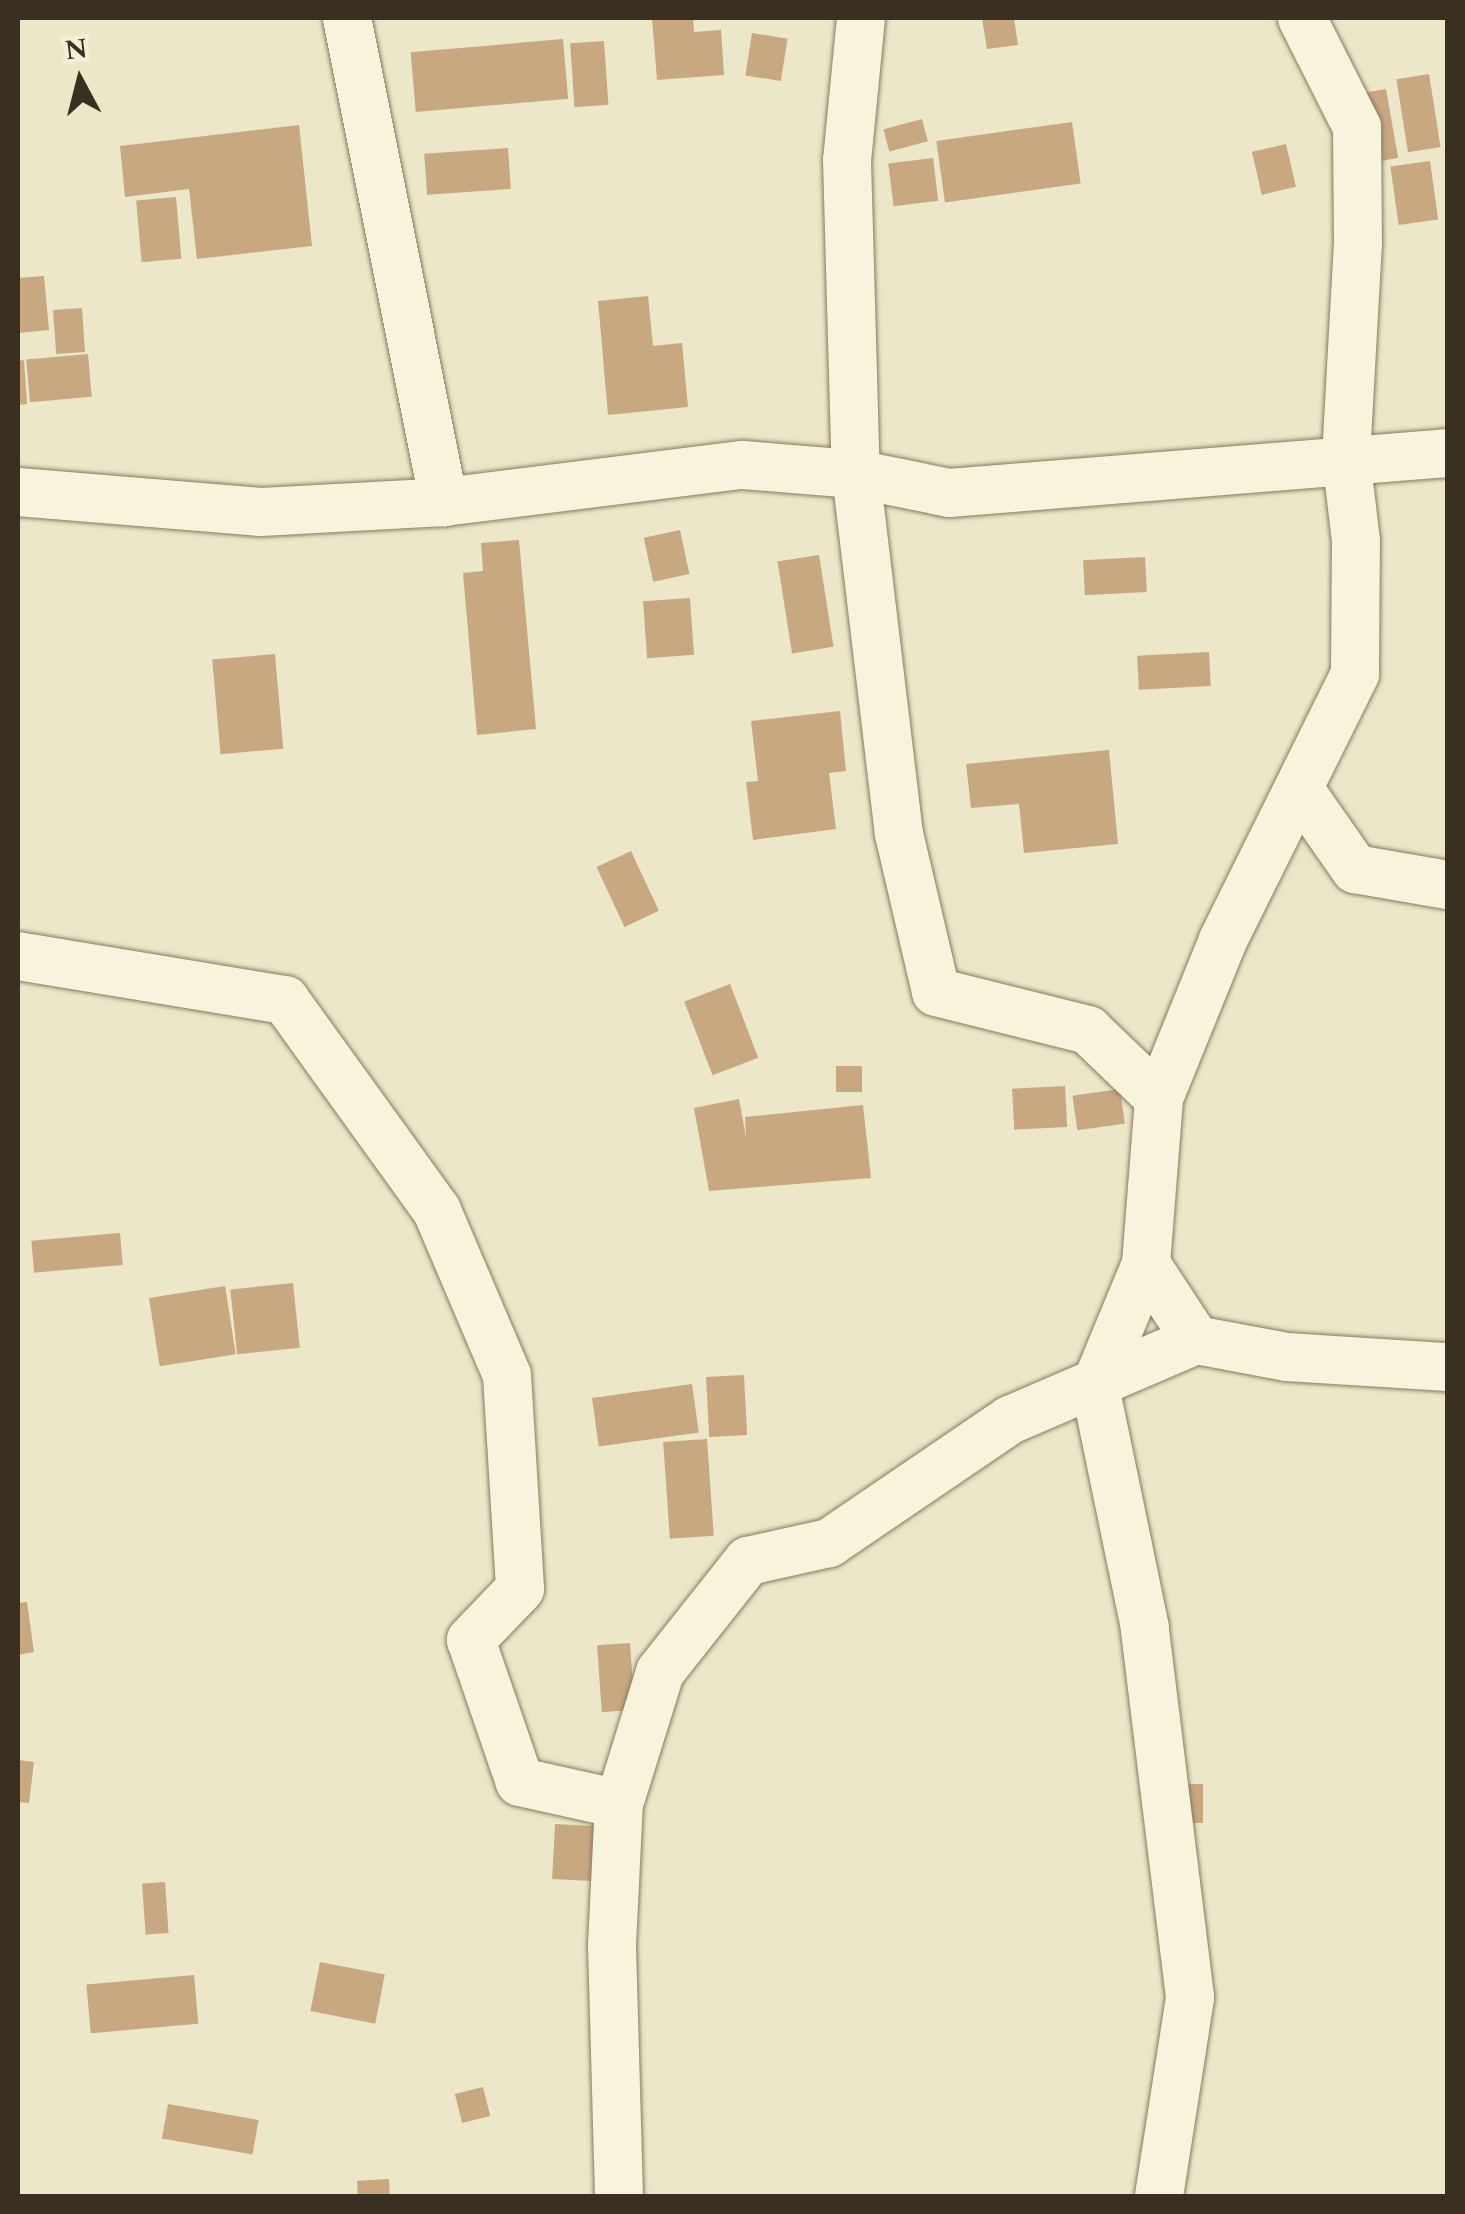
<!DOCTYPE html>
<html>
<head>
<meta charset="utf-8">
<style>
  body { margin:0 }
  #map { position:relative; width:1465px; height:2214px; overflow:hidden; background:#ece7c9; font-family:Spectral,serif }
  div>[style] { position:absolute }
  .building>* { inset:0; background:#c8a881; transform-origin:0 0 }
  .roads { filter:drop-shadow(0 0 2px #887a5f) drop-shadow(0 0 2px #887a5f) }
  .street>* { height:48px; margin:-24px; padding:0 24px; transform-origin:24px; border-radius:24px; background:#f7f3dc }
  span { translate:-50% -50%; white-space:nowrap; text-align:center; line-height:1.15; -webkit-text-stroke:8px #f4f0d8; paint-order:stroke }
  .frame { position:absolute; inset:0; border:20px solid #393021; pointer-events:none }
  .north { position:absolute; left:30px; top:30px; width:100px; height:100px; -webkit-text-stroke:8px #f4f0d8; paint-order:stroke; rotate:353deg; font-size:28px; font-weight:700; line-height:40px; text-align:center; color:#393021 }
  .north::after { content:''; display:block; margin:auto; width:35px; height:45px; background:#393021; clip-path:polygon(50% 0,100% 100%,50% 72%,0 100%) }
</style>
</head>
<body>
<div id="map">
  <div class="building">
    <div style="clip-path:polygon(652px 18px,693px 18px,694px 32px,721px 30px,724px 75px,657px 80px)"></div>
    <div style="clip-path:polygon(982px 18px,1014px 18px,1018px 45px,987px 49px)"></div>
    <div style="left:752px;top:33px;width:36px;height:43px;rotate:9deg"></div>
    <div style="left:563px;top:39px;width:60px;height:153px;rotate:85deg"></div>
    <div style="left:604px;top:41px;width:64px;height:34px;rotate:86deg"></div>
    <div style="left:1429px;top:74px;width:74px;height:33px;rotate:81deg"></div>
    <div style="left:1386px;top:89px;width:70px;height:32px;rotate:80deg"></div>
    <div style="left:922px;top:119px;width:23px;height:40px;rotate:75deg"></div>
    <div style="left:1072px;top:122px;width:62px;height:137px;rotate:82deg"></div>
    <div style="clip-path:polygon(299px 125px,312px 246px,197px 259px,189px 189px,125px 197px,120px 146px)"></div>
    <div style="left:1286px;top:144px;width:44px;height:35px;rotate:77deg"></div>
    <div style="left:508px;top:148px;width:41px;height:84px;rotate:86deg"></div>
    <div style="left:933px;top:158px;width:43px;height:45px;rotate:83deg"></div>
    <div style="left:1430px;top:161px;width:59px;height:40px;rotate:82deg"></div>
    <div style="left:176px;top:197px;width:62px;height:40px;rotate:85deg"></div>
    <div style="clip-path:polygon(44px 276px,49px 330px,18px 333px,18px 278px)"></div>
    <div style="clip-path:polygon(648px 296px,653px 346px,682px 343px,688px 407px,608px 415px,598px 301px)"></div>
    <div style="left:82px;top:308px;width:44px;height:29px;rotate:86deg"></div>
    <div style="left:88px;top:354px;width:43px;height:62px;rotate:85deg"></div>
    <div style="clip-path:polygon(24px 360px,27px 404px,18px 405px,18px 361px)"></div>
    <div style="left:680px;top:530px;width:45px;height:37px;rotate:78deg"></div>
    <div style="clip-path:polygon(519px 540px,536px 729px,477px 735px,463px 573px,483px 571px,481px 543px)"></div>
    <div style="left:819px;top:555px;width:93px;height:42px;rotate:81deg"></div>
    <div style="left:1145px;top:557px;width:35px;height:62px;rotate:87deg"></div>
    <div style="left:690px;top:598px;width:57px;height:47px;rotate:86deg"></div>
    <div style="left:1209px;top:652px;width:34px;height:72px;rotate:87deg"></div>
    <div style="left:275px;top:654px;width:95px;height:63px;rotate:85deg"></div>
    <div style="clip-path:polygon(840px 711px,846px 771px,829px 773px,836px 829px,753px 840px,746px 782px,758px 781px,751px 721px)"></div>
    <div style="clip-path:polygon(1109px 750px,1118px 844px,1024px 853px,1019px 804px,971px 808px,966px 764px)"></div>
    <div style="left:631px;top:851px;width:66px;height:38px;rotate:65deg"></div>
    <div style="left:730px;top:984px;width:79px;height:49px;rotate:69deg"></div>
    <div style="left:836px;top:1066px;width:26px;height:26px"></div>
    <div style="left:1065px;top:1086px;width:41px;height:53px;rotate:87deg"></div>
    <div style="left:1120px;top:1089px;width:35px;height:48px;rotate:82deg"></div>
    <div style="clip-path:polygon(739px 1099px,746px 1137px,745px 1117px,863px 1105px,871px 1178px,709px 1191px,694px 1108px)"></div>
    <div style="left:120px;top:1233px;width:32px;height:89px;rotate:85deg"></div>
    <div style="left:293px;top:1283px;width:65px;height:63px;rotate:84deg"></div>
    <div style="left:225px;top:1286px;width:69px;height:77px;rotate:81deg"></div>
    <div style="left:744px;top:1375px;width:60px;height:38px;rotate:87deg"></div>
    <div style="left:692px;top:1384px;width:49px;height:101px;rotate:82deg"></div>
    <div style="left:707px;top:1439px;width:97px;height:44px;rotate:86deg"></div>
    <div style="clip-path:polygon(27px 1602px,34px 1652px,18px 1655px,18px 1603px)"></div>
    <div style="left:630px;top:1643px;width:67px;height:33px;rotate:86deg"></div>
    <div style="clip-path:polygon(18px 1760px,34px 1762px,29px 1803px,18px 1802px)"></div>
    <div style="left:1203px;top:1784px;width:39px;height:32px;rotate:90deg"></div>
    <div style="left:555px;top:1824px;width:56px;height:55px;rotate:3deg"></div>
    <div style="left:165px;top:1882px;width:51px;height:23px;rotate:86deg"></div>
    <div style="left:320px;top:1962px;width:66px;height:50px;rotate:11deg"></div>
    <div style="left:194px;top:1975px;width:49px;height:108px;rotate:85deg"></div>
    <div style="left:483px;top:2087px;width:30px;height:29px;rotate:76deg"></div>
    <div style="left:168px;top:2104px;width:92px;height:35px;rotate:10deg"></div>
    <div style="left:389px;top:2179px;width:17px;height:32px;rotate:87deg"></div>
  </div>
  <div class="roads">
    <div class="street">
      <div style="left:347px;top:18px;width:494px;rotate:78.7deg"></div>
      <div style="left:861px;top:18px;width:143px;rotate:95.6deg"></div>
      <div style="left:847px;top:160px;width:314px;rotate:88.4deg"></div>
      <div style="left:856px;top:474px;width:363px;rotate:83.2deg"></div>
      <div style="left:899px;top:834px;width:162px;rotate:76.8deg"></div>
      <div style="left:936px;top:992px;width:157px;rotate:14deg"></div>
      <div style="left:1088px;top:1030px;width:98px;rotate:43.8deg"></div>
      <div style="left:18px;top:492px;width:244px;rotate:4.7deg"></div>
      <div style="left:261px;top:512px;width:183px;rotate:-3.1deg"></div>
      <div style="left:444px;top:502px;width:301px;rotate:-7.1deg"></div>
      <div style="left:743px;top:465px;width:113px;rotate:4.6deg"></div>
      <div style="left:856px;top:474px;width:95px;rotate:11.5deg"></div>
      <div style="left:949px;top:493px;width:501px;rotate:-4.58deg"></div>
      <div style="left:1302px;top:793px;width:93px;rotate:55.1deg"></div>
      <div style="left:1355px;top:869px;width:94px;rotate:9.8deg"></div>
      <div style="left:18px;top:956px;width:271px;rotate:9.4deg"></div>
      <div style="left:285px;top:1000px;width:260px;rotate:54.2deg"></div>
      <div style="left:437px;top:1211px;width:178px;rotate:66.9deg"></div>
      <div style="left:507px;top:1375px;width:214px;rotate:86.5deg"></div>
      <div style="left:520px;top:1589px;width:71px;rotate:133.9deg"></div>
      <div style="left:471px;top:1640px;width:150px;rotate:71deg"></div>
      <div style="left:520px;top:1782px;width:101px;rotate:12.5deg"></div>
      <div style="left:1146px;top:1264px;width:91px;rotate:56.7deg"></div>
      <div style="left:619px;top:2196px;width:251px;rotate:-91.6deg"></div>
      <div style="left:612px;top:1945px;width:141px;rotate:-87.2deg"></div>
      <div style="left:619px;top:1804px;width:138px;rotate:-72.7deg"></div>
      <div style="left:660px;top:1672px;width:142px;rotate:-51.6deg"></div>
      <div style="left:748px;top:1561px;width:83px;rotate:-12.5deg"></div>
      <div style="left:829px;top:1543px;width:219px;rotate:-34.2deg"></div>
      <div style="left:1010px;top:1420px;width:202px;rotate:-23.3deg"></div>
      <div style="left:1196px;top:1340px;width:93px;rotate:10.6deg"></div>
      <div style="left:1287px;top:1357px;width:161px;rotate:3.6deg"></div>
      <div style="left:1159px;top:2196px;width:201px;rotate:-81.1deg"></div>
      <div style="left:1190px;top:1997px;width:372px;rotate:-97deg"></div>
      <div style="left:1145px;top:1628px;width:246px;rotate:-101.7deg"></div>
      <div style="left:1095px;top:1387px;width:133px;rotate:-67.5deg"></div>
      <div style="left:1146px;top:1264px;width:167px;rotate:-85.5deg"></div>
      <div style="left:1159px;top:1098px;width:170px;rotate:-67.9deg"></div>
      <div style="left:1223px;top:940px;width:297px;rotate:-63.6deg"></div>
      <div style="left:1355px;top:674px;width:133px;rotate:-89.6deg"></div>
      <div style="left:1356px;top:541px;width:85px;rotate:-96.8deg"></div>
      <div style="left:1346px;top:457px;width:213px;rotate:-86.8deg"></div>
      <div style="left:1358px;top:244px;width:117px;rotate:-90.5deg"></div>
      <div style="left:1357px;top:127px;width:122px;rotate:-116.8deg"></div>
    </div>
  </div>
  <div class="frame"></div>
  <div class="north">N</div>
</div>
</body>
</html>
